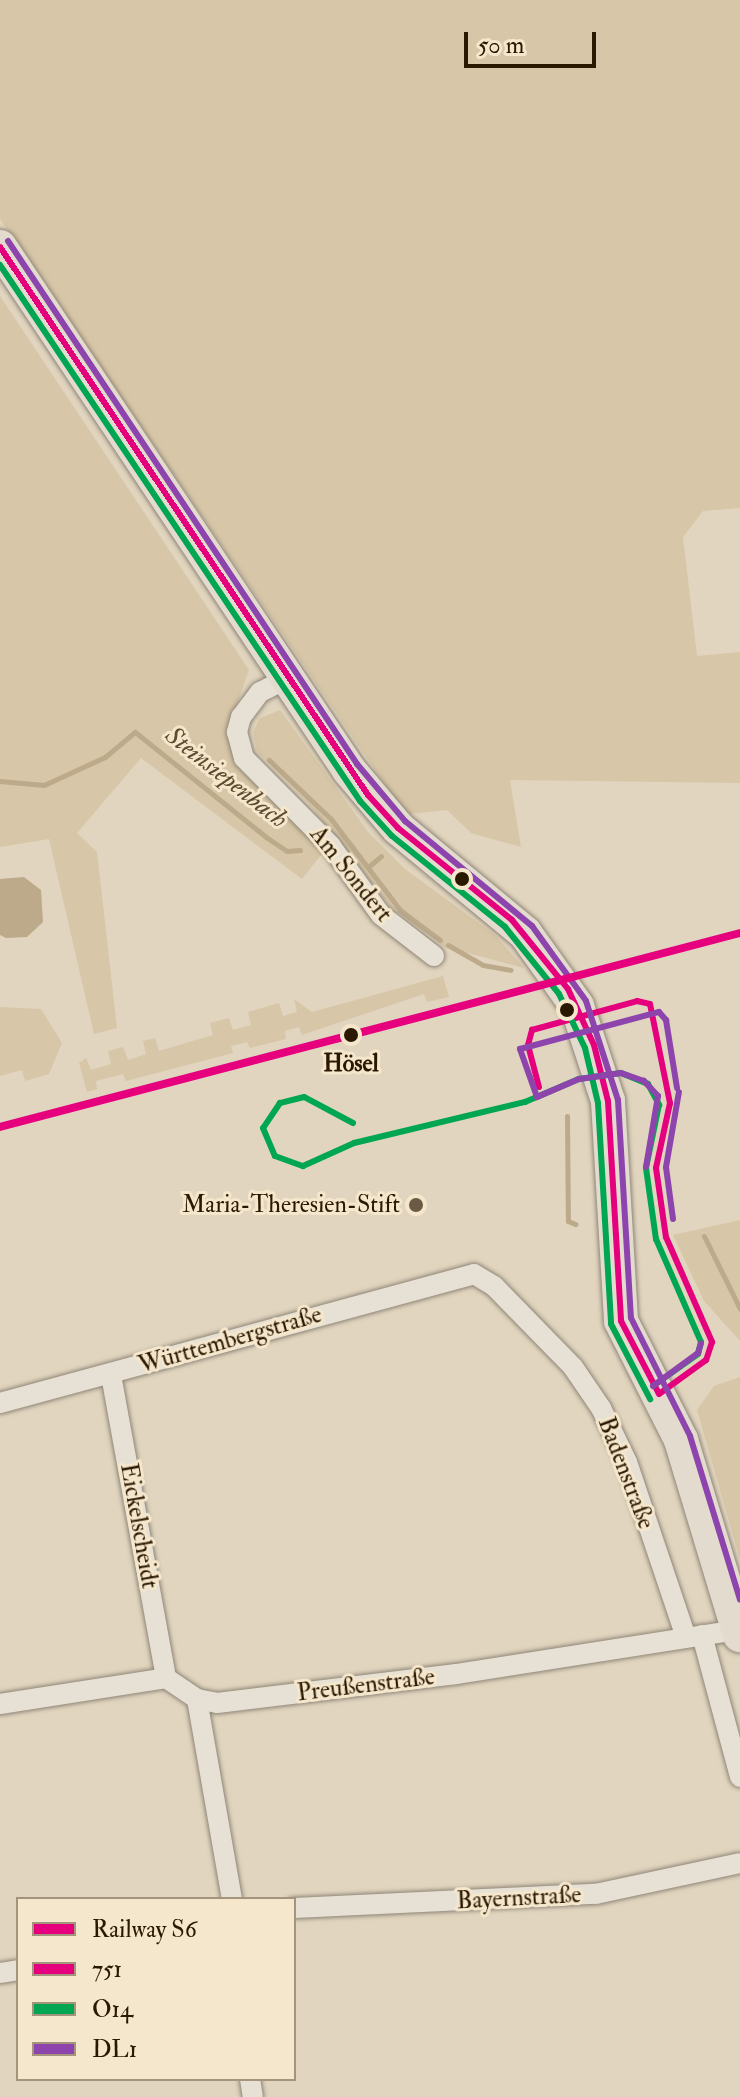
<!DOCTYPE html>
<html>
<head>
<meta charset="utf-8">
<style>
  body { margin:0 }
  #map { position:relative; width:740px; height:2097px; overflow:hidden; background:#e1d5bf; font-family:"IM FELL Double Pica",serif }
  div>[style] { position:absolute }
  .green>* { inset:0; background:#d7c6a7 }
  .water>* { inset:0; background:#bcaa8b }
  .stream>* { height:5px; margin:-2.5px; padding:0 2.5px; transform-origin:2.5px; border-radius:2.5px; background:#bcaa8b }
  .roads { filter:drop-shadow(0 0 2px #908677) drop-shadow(0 0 2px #908677) }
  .street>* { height:20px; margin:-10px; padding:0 10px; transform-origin:10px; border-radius:10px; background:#e7e1d5 }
  .primary>* { height:34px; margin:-17px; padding:0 17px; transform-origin:17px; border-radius:17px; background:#e3dcce }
  .bus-1>* { height:6px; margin:-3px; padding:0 3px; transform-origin:3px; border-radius:3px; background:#e5007d }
  .bus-2>* { height:6px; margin:-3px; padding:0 3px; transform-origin:3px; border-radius:3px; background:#00a651 }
  .bus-3>* { height:6px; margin:-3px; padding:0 3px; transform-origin:3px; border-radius:3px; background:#8e44ad }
  .rail-1>* { height:8px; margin:-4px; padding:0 4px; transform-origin:4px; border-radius:4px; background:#e6007e }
  .dots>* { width:22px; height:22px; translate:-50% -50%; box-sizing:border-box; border:4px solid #f5e7cc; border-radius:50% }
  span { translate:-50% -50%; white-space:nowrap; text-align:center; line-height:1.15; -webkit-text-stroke:6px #f5e7cc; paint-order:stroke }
  .street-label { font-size:24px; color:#2b1801 }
  .stop-label { font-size:24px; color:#2b1801; font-weight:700 }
  .poi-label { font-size:24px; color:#2b1801 }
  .right { translate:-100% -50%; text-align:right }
  .water-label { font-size:26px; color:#5f4b2f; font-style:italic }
  .legend { position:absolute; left:16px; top:1897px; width:280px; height:184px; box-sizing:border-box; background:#f5e7cc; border:2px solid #a4947b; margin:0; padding:10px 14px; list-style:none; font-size:24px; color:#2b1801 }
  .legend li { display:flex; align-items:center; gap:16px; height:40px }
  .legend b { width:40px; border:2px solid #a4947b }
  .scale { position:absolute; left:464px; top:32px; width:132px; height:36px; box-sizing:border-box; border:4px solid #2b1801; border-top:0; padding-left:10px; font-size:24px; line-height:28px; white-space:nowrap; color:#2b1801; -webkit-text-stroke:6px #f5e7cc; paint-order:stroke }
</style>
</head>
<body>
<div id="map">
  <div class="green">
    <div style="clip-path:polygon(0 0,740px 0,740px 508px,703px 511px,683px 537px,697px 656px,740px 652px,740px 783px,510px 780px,521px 847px,471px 833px,447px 810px,410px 814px,395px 799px,0 219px)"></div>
    <div style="clip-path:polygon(0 296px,249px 670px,228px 730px,238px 766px,325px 850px,302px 879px,141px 758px,77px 833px,97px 852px,117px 1028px,94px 1034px,49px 839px,0 847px)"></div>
    <div style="clip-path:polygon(280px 710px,368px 832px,405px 869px,495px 935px,524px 968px,445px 947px,392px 909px,310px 805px,257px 751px,253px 732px,260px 718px)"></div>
    <div style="clip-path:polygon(443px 976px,449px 997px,427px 1002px,424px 994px,302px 1035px,299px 1027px,285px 1031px,286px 1039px,250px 1048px,247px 1042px,231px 1046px,233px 1053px,126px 1081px,123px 1074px,96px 1081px,97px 1089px,87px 1092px,79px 1063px,86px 1058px,91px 1070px,111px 1064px,108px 1051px,123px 1047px,128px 1060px,146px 1054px,143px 1041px,155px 1038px,159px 1051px,213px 1035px,210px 1023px,229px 1018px,233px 1030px,251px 1025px,248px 1012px,279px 1003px,283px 1016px,297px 1012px,294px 999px,312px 1012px)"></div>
    <div style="clip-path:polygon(0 1007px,41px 1009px,62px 1043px,49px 1074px,25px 1081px,22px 1070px,0 1076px)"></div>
    <div style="clip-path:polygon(740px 1220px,740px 1341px,704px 1301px,673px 1235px)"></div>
    <div style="clip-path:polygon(740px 1377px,740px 1559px,697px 1410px,714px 1386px)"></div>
  </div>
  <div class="water">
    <div style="clip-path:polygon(24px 877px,41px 890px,43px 922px,27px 937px,6px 938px,0 935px,0 879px)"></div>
  </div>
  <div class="stream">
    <div style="left:269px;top:760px;width:86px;rotate:43.6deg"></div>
    <div style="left:331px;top:819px;width:114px;rotate:52.8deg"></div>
    <div style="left:400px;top:910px;width:50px;rotate:36.9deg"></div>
    <div style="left:0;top:781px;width:44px;rotate:5.2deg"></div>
    <div style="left:44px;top:785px;width:67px;rotate:-24.7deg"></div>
    <div style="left:105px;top:757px;width:39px;rotate:-40deg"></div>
    <div style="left:135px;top:732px;width:168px;rotate:38.7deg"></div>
    <div style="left:266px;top:837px;width:25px;rotate:34deg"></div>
    <div style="left:287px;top:851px;width:13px;rotate:-4deg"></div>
    <div style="left:368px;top:867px;width:17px;rotate:-40deg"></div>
    <div style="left:448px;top:945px;width:40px;rotate:29.7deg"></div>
    <div style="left:483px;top:965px;width:28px;rotate:10deg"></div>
    <div style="left:567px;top:1116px;width:105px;rotate:89.5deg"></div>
    <div style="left:568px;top:1221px;width:8px;rotate:23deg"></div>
    <div style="left:704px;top:1236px;width:81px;rotate:63.7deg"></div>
  </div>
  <div class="roads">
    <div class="street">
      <div style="left:286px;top:679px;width:29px;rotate:153deg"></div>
      <div style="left:260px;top:692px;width:31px;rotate:127deg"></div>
      <div style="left:241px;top:717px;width:16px;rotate:105deg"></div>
      <div style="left:237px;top:732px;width:27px;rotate:75deg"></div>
      <div style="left:244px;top:758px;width:124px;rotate:45.3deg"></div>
      <div style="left:331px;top:846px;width:85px;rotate:54.1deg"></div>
      <div style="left:381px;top:915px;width:67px;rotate:37.7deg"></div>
      <div style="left:111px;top:1375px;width:308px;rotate:79.7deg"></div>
      <div style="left:0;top:1403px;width:491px;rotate:-15.2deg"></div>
      <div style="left:474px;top:1274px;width:23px;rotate:31deg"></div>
      <div style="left:494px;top:1286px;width:113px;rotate:45.7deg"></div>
      <div style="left:573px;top:1367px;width:50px;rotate:55.7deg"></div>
      <div style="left:601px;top:1408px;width:60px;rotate:64.3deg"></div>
      <div style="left:627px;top:1462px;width:185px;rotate:71.4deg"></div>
      <div style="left:702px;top:1635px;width:147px;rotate:75deg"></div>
      <div style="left:197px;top:1699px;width:203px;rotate:80.1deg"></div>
      <div style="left:0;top:1704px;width:168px;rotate:-8.9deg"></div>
      <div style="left:166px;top:1678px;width:37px;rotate:34deg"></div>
      <div style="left:197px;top:1699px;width:20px;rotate:11deg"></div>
      <div style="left:217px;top:1703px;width:241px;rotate:-6.9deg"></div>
      <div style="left:456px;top:1674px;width:285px;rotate:-8.9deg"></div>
      <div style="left:294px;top:1908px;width:302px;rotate:-2.7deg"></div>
      <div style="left:596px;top:1894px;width:147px;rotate:-12.1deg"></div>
      <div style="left:0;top:1973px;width:18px;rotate:-9deg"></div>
      <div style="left:250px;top:2079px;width:18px;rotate:81deg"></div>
    </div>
    <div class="primary">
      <div style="left:0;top:247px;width:629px;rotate:56.28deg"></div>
      <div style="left:349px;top:770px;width:76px;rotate:49.8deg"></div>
      <div style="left:398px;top:828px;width:165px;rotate:39.6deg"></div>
      <div style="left:525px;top:933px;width:90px;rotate:54.5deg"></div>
      <div style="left:577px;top:1006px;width:100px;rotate:71.9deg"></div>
      <div style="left:608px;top:1101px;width:220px;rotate:86.6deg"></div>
      <div style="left:621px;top:1321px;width:133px;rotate:63.2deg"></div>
      <div style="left:681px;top:1440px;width:204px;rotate:73.2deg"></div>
    </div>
  </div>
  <div class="bus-1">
    <div style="left:0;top:247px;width:660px;rotate:56.12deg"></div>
    <div style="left:368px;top:795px;width:45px;rotate:47.7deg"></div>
    <div style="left:398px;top:828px;width:146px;rotate:38.9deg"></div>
    <div style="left:512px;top:920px;width:89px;rotate:50.9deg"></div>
    <div style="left:568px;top:989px;width:62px;rotate:65.1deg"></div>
    <div style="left:594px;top:1045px;width:58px;rotate:76deg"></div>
    <div style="left:608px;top:1101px;width:220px;rotate:86.6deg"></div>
    <div style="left:621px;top:1321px;width:82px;rotate:62.5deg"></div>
    <div style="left:539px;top:1087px;width:43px;rotate:-104.7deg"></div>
    <div style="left:528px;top:1045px;width:16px;rotate:-75deg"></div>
    <div style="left:532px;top:1030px;width:109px;rotate:-15.4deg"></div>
    <div style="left:637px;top:1001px;width:13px;rotate:13deg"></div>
    <div style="left:650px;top:1004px;width:101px;rotate:78.6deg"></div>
    <div style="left:670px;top:1103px;width:66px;rotate:102.2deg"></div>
    <div style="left:656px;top:1168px;width:70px;rotate:81.8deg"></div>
    <div style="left:666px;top:1237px;width:115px;rotate:66.3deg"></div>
    <div style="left:712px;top:1342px;width:19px;rotate:108deg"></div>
    <div style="left:706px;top:1360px;width:58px;rotate:144.1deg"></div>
  </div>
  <div class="bus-2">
    <div style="left:0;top:265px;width:646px;rotate:56.11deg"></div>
    <div style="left:360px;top:801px;width:47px;rotate:47.6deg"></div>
    <div style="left:392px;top:836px;width:145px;rotate:38.8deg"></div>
    <div style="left:505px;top:927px;width:86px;rotate:51.1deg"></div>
    <div style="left:559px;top:994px;width:60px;rotate:64.3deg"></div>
    <div style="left:585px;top:1048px;width:57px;rotate:76.7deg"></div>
    <div style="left:598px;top:1103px;width:221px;rotate:86.6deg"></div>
    <div style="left:611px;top:1324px;width:85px;rotate:62.5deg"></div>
    <div style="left:353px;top:1123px;width:55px;rotate:-152deg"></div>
    <div style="left:304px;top:1097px;width:25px;rotate:166deg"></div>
    <div style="left:280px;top:1103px;width:30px;rotate:124deg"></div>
    <div style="left:263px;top:1128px;width:30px;rotate:67deg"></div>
    <div style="left:275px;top:1156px;width:30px;rotate:20deg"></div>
    <div style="left:303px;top:1166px;width:56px;rotate:-24.3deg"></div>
    <div style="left:354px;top:1143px;width:176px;rotate:-13.5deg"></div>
    <div style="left:525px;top:1102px;width:59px;rotate:-23.1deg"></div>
    <div style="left:579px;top:1079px;width:42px;rotate:-8.1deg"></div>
    <div style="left:621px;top:1073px;width:29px;rotate:22deg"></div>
    <div style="left:648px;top:1084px;width:24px;rotate:62deg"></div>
    <div style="left:659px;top:1105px;width:64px;rotate:101.7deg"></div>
    <div style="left:646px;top:1168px;width:72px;rotate:82deg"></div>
    <div style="left:656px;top:1239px;width:112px;rotate:66.4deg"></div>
    <div style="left:701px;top:1342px;width:12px;rotate:104deg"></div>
    <div style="left:698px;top:1354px;width:55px;rotate:144.6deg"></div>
  </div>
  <div class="bus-3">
    <div style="left:8px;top:241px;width:629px;rotate:56.28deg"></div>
    <div style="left:357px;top:764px;width:75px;rotate:49.9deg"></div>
    <div style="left:405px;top:821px;width:165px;rotate:39.6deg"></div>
    <div style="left:532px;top:926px;width:92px;rotate:54.2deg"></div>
    <div style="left:586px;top:1001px;width:104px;rotate:72.1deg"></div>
    <div style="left:618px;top:1100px;width:218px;rotate:86.6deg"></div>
    <div style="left:631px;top:1318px;width:132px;rotate:63.4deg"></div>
    <div style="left:690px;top:1436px;width:171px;rotate:73deg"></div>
    <div style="left:646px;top:1167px;width:72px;rotate:-80.4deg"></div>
    <div style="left:658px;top:1096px;width:21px;rotate:-133deg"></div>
    <div style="left:644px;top:1081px;width:24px;rotate:-161deg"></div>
    <div style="left:621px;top:1073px;width:42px;rotate:171.9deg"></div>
    <div style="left:579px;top:1079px;width:46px;rotate:156.8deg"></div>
    <div style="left:537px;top:1097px;width:51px;rotate:-109.5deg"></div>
    <div style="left:520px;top:1049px;width:144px;rotate:-14.9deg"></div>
    <div style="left:659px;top:1012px;width:11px;rotate:49deg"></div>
    <div style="left:666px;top:1020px;width:69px;rotate:80.8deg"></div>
    <div style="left:673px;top:1219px;width:52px;rotate:-97.7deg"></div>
    <div style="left:666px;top:1167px;width:76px;rotate:-80.2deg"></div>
    <div style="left:653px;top:1386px;width:56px;rotate:-36.3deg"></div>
    <div style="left:698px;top:1353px;width:10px;rotate:-73deg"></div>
  </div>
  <div class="rail-1">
    <div style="left:0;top:1127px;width:765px;rotate:-14.69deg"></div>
  </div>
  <div class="dots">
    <div style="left:462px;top:879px;background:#2b1801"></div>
    <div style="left:567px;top:1010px;background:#2b1801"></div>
    <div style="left:351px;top:1035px;background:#2b1801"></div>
    <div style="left:416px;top:1205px;background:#6b5a44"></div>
  </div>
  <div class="street-label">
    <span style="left:351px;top:874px;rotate:51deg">Am Sondert</span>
    <span style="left:230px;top:1340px;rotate:-16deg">Württembergstraße</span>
    <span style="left:626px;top:1473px;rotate:69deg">Badenstraße</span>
    <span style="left:139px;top:1526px;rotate:80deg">Eickelscheidt</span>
    <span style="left:366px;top:1685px;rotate:-7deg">Preußenstraße</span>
    <span style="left:519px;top:1898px;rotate:-3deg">Bayernstraße</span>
  </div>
  <div class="stop-label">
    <span style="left:351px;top:1064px">Hösel</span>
  </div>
  <div class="poi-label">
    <span class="right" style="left:400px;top:1205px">Maria-Theresien-Stift</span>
  </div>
  <div class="water-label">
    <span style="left:226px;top:778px;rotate:38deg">Steinsiepenbach</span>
  </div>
  <ul class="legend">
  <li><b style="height:10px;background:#e6007e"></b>Railway S6</li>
  <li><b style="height:10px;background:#e5007d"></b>751</li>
  <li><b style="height:10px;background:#00a651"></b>O14</li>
  <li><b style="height:10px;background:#8e44ad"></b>DL1</li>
  </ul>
  <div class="scale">50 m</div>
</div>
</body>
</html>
